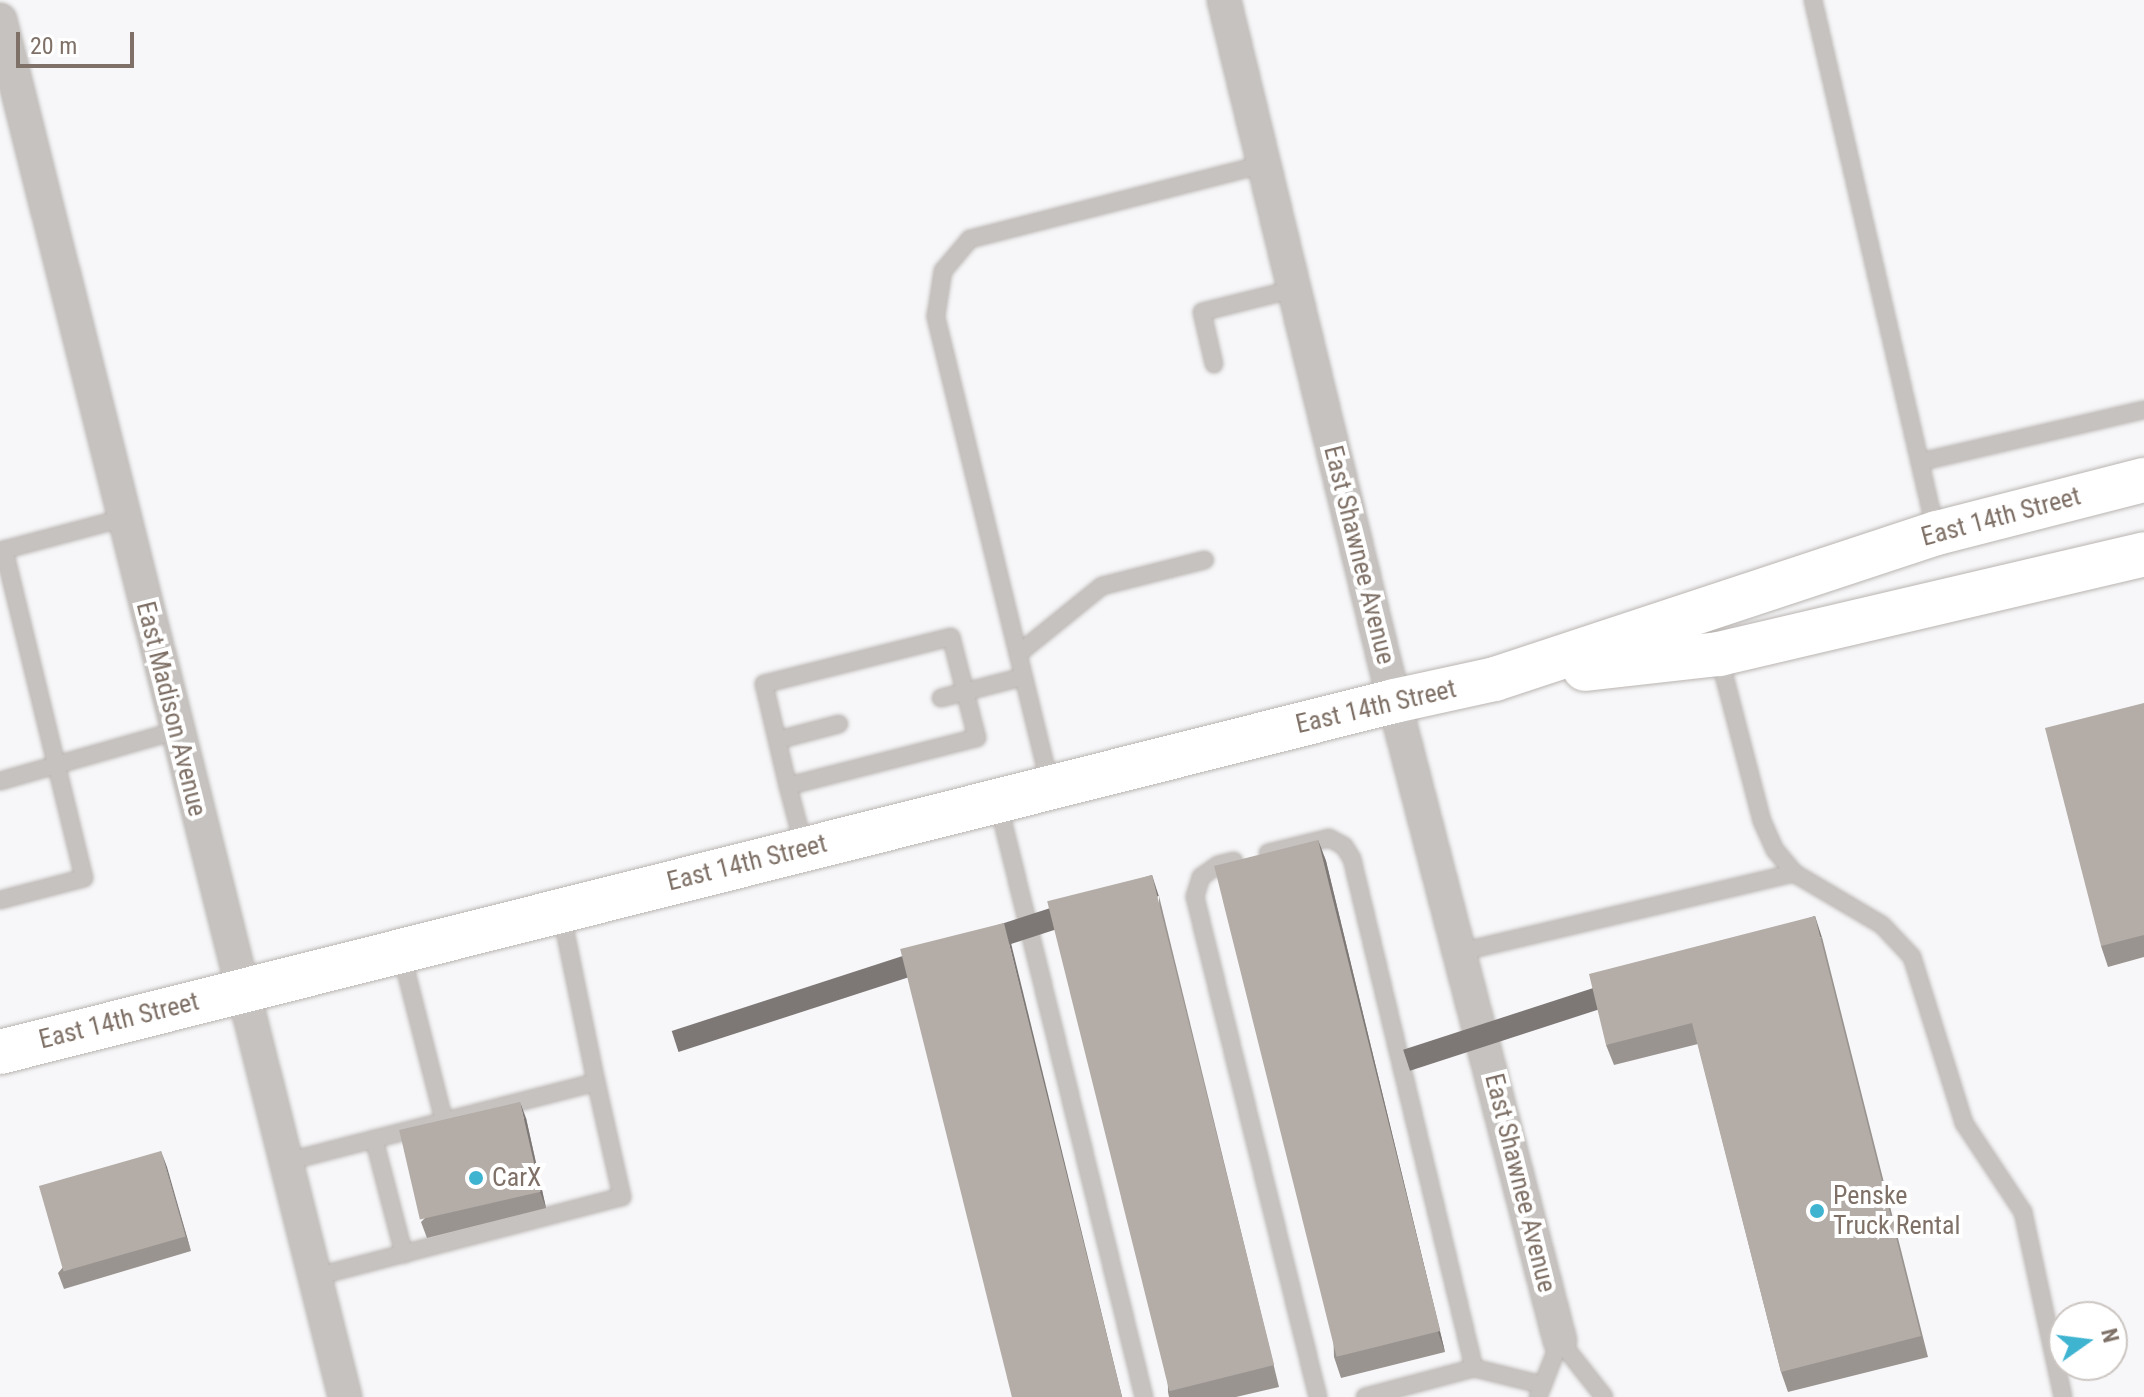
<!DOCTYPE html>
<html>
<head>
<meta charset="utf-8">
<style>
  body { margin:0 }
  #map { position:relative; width:2144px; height:1397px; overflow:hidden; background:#f7f7f9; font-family:"Roboto Condensed",sans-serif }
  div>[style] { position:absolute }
  .roads { filter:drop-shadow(0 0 2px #b9b4b1) drop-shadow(0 0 2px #b9b4b1) }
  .lane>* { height:16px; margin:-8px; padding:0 8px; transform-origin:8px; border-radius:8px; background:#c6c2bf }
  .street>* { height:32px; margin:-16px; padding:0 16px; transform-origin:16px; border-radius:16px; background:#c6c2bf }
  .primary>* { height:44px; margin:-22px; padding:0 22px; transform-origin:22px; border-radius:22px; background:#fff }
  .wall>* { inset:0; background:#9a9490 }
  .shaded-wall>* { inset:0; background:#7d7875; transform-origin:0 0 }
  .building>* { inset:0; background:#b3aca7; transform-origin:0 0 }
  .dots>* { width:22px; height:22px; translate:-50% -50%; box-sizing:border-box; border:4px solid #fff; border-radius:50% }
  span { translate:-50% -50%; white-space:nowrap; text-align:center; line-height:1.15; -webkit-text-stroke:8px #fff; paint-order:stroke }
  .street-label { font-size:26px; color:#7f7167 }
  .poi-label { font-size:26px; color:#7f7167 }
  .left { translate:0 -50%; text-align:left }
  .north { position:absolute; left:2048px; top:1301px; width:80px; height:80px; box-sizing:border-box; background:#fff; border:2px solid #ccc6c2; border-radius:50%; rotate:76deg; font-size:22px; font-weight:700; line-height:32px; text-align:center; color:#7f7167 }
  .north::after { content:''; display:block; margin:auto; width:28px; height:36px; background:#3fb4d1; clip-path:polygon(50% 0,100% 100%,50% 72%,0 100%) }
  .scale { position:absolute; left:16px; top:32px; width:118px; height:36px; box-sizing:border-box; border:4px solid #7f7167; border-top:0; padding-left:10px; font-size:24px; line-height:28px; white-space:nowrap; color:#7f7167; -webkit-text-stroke:6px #fff; paint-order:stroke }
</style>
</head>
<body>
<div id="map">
  <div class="roads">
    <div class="lane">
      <div style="left:1813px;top:0;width:546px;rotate:76.98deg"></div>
      <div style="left:1214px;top:364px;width:53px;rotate:-103deg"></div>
      <div style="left:1202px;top:312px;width:95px;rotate:-14deg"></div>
      <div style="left:1920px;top:462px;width:230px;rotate:-13.1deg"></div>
      <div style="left:0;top:551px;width:128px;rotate:-14.9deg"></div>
      <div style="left:1018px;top:654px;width:108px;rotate:-39deg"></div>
      <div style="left:1102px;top:586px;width:106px;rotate:-14.2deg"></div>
      <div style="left:1719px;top:656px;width:171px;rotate:75.4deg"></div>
      <div style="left:1762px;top:821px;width:32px;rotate:66deg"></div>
      <div style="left:1775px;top:850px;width:30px;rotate:50deg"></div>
      <div style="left:1794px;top:873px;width:102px;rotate:30.6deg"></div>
      <div style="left:1882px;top:925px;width:44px;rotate:46.8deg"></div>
      <div style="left:1912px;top:957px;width:174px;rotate:72.6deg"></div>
      <div style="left:1964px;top:1123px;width:107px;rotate:56.5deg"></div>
      <div style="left:2023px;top:1212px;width:189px;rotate:77.8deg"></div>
      <div style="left:941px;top:698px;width:85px;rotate:-14.4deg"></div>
      <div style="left:778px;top:740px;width:63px;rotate:-14.7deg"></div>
      <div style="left:0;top:781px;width:183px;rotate:-15.9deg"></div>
      <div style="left:1050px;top:785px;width:483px;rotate:-103.7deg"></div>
      <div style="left:936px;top:316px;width:46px;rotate:-81.2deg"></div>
      <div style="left:943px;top:271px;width:42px;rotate:-49.8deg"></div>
      <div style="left:970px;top:239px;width:303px;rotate:-14.3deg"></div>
      <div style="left:788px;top:786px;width:195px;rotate:-14.3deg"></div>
      <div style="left:977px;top:738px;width:104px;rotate:-104.4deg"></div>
      <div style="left:951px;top:637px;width:193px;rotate:165.9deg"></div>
      <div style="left:764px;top:684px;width:105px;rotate:76.8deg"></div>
      <div style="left:788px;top:786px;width:63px;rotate:75.3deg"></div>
      <div style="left:998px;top:802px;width:613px;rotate:76.21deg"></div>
      <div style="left:1268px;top:853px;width:63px;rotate:-13.8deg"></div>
      <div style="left:1329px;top:838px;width:17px;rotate:28deg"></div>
      <div style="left:1344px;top:846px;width:15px;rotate:58deg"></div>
      <div style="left:1352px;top:859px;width:523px;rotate:76.52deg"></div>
      <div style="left:1234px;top:861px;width:16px;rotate:166deg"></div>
      <div style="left:1218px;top:865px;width:21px;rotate:145deg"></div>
      <div style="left:1201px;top:877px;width:21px;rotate:107deg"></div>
      <div style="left:1195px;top:897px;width:515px;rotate:76.18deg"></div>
      <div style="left:0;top:900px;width:87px;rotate:-14.7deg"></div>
      <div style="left:84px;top:878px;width:338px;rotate:-103.7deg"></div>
      <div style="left:401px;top:952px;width:174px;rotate:75.7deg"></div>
      <div style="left:1460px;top:952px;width:343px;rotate:-13.3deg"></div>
      <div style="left:374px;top:1139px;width:119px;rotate:75.4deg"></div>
      <div style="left:285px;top:1162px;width:321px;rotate:-14.4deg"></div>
      <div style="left:596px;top:1082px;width:174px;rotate:-101.6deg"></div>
      <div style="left:314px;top:1277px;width:318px;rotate:-14.6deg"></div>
      <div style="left:622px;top:1197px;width:118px;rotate:-102.7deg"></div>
      <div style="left:1560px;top:1341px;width:71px;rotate:51.8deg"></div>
      <div style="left:1365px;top:1397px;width:113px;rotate:-14.9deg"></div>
      <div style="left:1474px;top:1368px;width:71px;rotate:13.8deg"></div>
      <div style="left:1538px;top:1397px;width:60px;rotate:-68.6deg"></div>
    </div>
    <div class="street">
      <div style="left:1224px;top:0;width:721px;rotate:76.37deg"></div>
      <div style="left:1394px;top:701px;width:661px;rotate:75.46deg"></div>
      <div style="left:0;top:20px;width:1420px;rotate:75.93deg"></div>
    </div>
    <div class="primary">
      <div style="left:1585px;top:669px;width:135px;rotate:-6.4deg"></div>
      <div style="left:1719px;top:654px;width:437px;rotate:-13.2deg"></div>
      <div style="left:0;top:1052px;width:1438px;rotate:-14.13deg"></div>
      <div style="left:1394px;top:701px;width:103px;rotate:-12.3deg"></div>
      <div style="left:1495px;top:679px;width:465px;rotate:-18.3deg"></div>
      <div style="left:1937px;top:533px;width:214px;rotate:-14.4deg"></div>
    </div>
  </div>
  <div class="wall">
    <div style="clip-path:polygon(2144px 703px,2144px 957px,2108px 967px,2101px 946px)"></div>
    <div style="clip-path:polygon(1318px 840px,1326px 861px,1445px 1352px,1341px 1378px,1334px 1357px)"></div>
    <div style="clip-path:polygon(1159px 896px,1279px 1387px,1236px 1397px,1169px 1397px,1168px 1392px)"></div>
    <div style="clip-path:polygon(1822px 937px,1928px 1357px,1788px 1392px,1781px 1372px,1698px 1044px,1614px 1065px,1606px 1045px)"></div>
    <div style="clip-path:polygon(526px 1118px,546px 1208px,427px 1238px,421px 1222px)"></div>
    <div style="clip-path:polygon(161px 1151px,191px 1251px,64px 1289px,58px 1273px)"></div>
  </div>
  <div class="shaded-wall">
    <div style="clip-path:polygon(1318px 840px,1326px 861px,1445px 1352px,1438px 1332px)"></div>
    <div style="left:1152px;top:875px;width:22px;height:505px;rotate:72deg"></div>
    <div style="left:1815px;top:916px;width:22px;height:433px;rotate:72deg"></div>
    <div style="clip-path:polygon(1004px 923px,1011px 943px,1122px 1397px,1119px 1397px)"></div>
    <div style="clip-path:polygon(520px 1102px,526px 1118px,546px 1208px,540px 1192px)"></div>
    <div style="clip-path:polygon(161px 1151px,167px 1167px,191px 1251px,186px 1236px)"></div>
  </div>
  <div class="building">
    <div style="clip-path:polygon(2144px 703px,2144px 935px,2101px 946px,2045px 728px)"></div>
    <div style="left:1318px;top:840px;width:506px;height:107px;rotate:76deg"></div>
    <div style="left:1152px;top:875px;width:505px;height:108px;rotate:76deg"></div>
    <div style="clip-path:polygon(1815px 916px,1921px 1336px,1781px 1372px,1692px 1023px,1606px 1045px,1589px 974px)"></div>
    <div style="left:1004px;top:923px;width:488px;height:107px;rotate:76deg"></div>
    <div style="left:520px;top:1102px;width:92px;height:124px;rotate:77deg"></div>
    <div style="left:161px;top:1151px;width:89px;height:127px;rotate:74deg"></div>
  </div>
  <div class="dots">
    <div style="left:476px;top:1178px;background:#3fb4d1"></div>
    <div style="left:1817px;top:1211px;background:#3fb4d1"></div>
  </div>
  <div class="street-label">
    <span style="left:2001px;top:517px;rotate:-15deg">East 14th Street</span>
    <span style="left:1359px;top:555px;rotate:76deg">East Shawnee Avenue</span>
    <span style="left:1376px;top:707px;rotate:-13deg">East 14th Street</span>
    <span style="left:171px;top:709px;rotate:76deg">East Madison Avenue</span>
    <span style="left:747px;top:863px;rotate:-14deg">East 14th Street</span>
    <span style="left:119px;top:1021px;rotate:-14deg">East 14th Street</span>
    <span style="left:1520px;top:1183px;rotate:76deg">East Shawnee Avenue</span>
  </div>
  <div class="poi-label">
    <span class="left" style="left:492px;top:1178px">CarX</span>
    <span class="left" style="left:1833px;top:1211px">Penske<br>Truck Rental</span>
  </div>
  <div class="north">N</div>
  <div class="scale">20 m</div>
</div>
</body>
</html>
